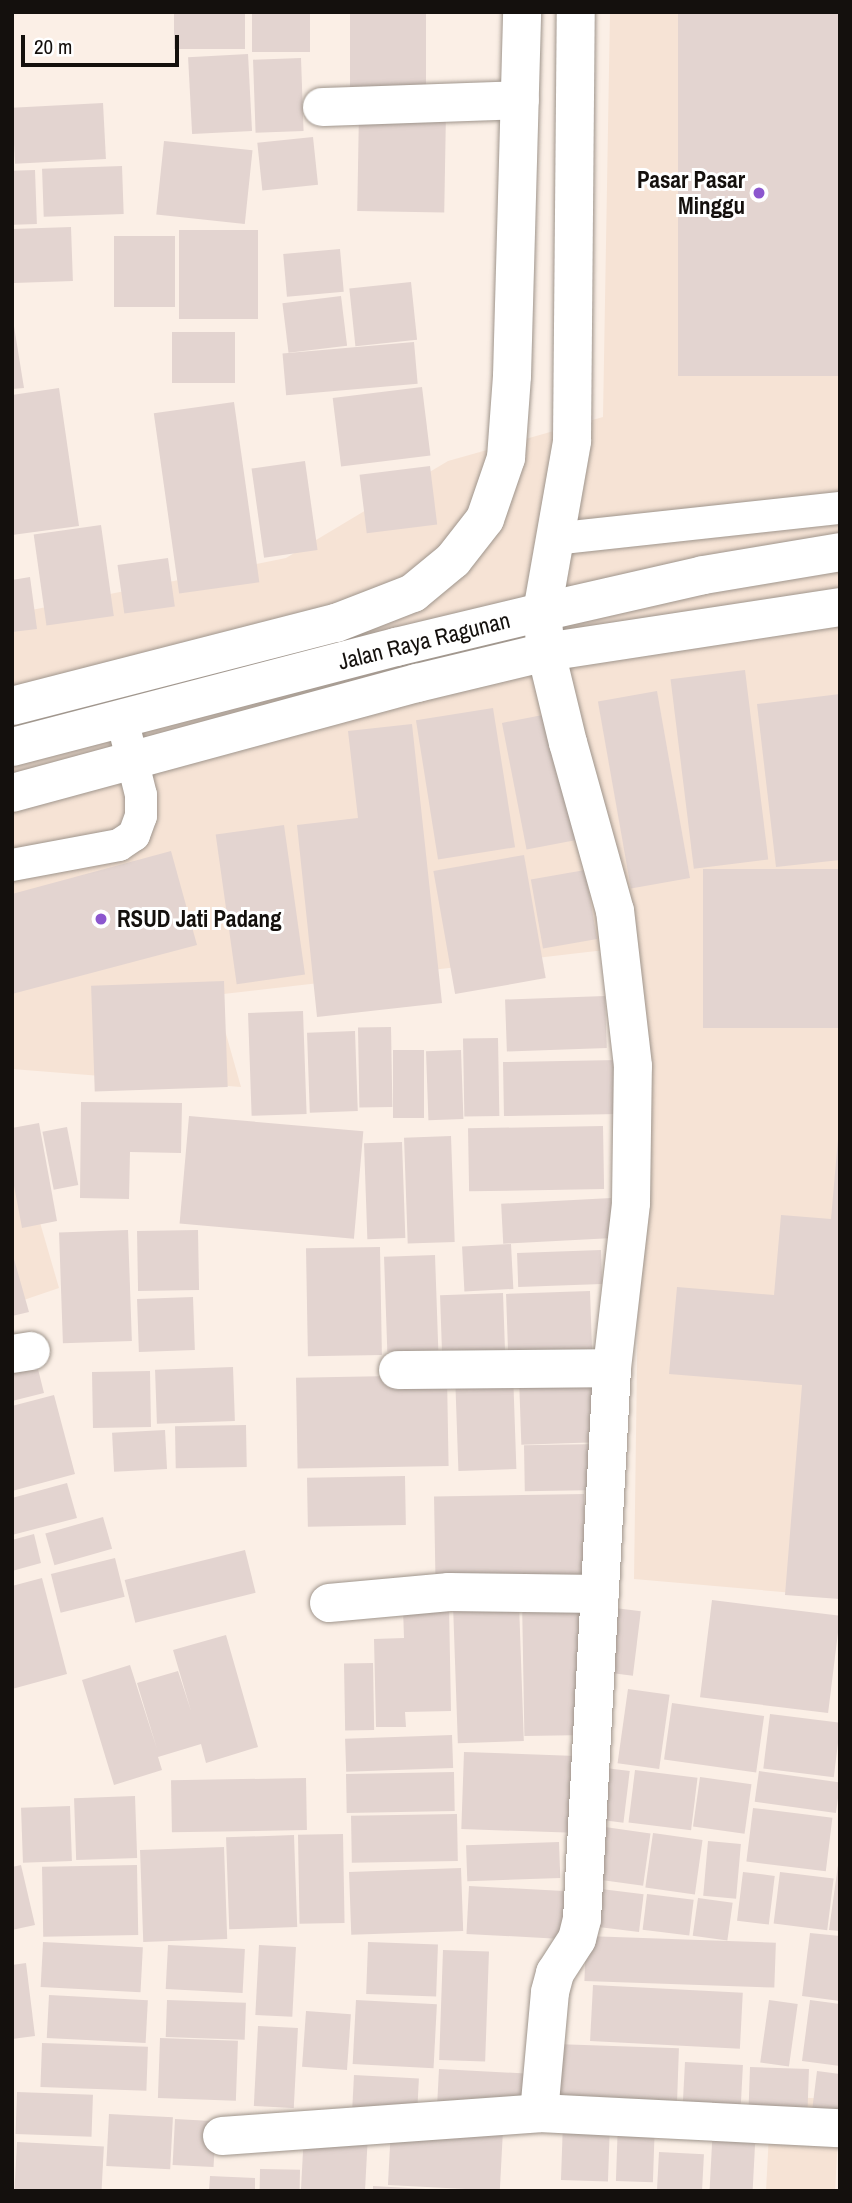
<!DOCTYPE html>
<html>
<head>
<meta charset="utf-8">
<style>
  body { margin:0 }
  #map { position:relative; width:852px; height:2203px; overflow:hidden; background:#fbefe6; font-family:"Archivo Narrow",sans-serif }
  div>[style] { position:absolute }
  .built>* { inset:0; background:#f6e3d5; transform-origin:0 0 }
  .building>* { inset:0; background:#e3d4d0; transform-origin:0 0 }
  .roads { filter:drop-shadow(0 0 2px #9f958c) drop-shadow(0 0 2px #9f958c) }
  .lane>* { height:32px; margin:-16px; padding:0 16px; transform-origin:16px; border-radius:16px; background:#fff }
  .street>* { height:38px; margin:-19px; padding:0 19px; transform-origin:19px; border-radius:19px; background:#fff }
  .secondary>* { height:38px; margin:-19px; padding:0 19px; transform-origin:19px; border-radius:19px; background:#fff }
  .dots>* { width:19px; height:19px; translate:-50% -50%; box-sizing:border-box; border:4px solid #fff; border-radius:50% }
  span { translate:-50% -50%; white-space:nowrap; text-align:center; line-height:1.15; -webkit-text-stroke:6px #fff; paint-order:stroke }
  .poi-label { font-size:23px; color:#14100d; font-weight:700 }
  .right { translate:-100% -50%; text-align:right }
  .left { translate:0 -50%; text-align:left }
  .street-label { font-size:23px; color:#14100d }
  .frame { position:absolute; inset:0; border:14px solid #14100d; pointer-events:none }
  .scale { position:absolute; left:21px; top:35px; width:158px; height:32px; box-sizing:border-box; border:4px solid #14100d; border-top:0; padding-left:9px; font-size:21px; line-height:24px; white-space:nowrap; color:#14100d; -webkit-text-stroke:5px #fff; paint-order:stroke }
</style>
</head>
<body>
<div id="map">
  <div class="built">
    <div style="clip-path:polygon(610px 12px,840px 12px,840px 1597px,634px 1579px,642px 1002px,631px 947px,215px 995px,241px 1087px,12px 1069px,12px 614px,286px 558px,448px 461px,603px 417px)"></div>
    <div style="clip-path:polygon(12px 1126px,59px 1288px,12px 1304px)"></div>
    <div style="left:771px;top:2096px;width:69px;height:95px;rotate:3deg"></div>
  </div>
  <div class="building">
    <div style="left:174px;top:12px;width:71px;height:37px"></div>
    <div style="left:252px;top:12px;width:58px;height:40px"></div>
    <div style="left:350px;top:12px;width:76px;height:80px"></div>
    <div style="left:678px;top:12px;width:162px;height:364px"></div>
    <div style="left:248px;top:54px;width:77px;height:60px;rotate:87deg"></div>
    <div style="left:301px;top:58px;width:73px;height:48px;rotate:88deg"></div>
    <div style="left:103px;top:103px;width:56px;height:91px;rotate:87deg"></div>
    <div style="left:359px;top:110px;width:87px;height:101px;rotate:1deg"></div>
    <div style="left:313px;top:137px;width:48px;height:56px;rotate:84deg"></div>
    <div style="left:164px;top:141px;width:89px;height:74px;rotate:6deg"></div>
    <div style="left:122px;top:166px;width:48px;height:80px;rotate:88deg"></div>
    <div style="left:35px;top:170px;width:54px;height:23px;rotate:88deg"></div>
    <div style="left:71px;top:227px;width:54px;height:59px;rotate:88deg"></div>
    <div style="left:179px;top:230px;width:79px;height:89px"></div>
    <div style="left:114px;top:236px;width:61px;height:71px"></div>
    <div style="left:340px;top:249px;width:43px;height:57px;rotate:85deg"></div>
    <div style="left:411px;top:282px;width:58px;height:62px;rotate:84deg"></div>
    <div style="left:341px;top:296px;width:50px;height:59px;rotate:83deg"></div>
    <div style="clip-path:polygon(12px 314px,24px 388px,12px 389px)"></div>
    <div style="left:172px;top:332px;width:63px;height:51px"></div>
    <div style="left:414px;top:342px;width:42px;height:132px;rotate:85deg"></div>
    <div style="left:422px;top:387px;width:69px;height:90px;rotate:83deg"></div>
    <div style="clip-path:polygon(59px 388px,79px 526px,12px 535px,12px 395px)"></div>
    <div style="left:234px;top:402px;width:182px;height:81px;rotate:82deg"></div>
    <div style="left:305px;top:461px;width:90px;height:54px;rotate:82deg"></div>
    <div style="left:430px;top:466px;width:59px;height:71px;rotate:83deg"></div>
    <div style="left:101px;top:525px;width:92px;height:68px;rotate:82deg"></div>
    <div style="left:168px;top:558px;width:49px;height:51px;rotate:82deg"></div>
    <div style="clip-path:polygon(30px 577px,37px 629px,12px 632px,12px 580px)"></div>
    <div style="left:745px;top:670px;width:191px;height:75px;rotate:83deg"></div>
    <div style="left:657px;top:691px;width:190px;height:60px;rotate:80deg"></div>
    <div style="clip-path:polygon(840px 694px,840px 860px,776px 867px,757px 704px)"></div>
    <div style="left:493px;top:708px;width:141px;height:78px;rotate:81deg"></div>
    <div style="left:553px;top:713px;width:129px;height:52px;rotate:79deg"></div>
    <div style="clip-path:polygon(412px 724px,442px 1003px,317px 1017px,297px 825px,358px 818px,348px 731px)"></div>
    <div style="left:284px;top:825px;width:151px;height:69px;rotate:82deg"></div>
    <div style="clip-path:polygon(171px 851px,197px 945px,12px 994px,12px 894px)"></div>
    <div style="left:524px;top:855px;width:125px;height:92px;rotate:80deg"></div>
    <div style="left:840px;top:869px;width:159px;height:137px;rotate:90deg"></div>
    <div style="left:585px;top:870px;width:70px;height:55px;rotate:80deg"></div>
    <div style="left:224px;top:981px;width:106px;height:133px;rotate:88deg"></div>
    <div style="left:605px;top:996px;width:52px;height:100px;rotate:88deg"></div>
    <div style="left:303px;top:1011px;width:103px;height:55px;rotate:88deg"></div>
    <div style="left:391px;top:1027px;width:80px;height:33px;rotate:89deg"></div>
    <div style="left:355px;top:1031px;width:80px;height:48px;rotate:88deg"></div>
    <div style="left:498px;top:1038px;width:78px;height:35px;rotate:89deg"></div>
    <div style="left:393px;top:1050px;width:31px;height:68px"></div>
    <div style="left:461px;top:1050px;width:69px;height:35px;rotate:88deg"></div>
    <div style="left:618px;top:1060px;width:54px;height:115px;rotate:89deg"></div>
    <div style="clip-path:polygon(81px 1102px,182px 1103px,181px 1153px,130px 1152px,129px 1199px,80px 1198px)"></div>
    <div style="left:189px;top:1116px;width:175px;height:108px;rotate:5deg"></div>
    <div style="clip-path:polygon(39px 1123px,57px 1221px,22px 1228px,12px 1175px,12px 1128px)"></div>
    <div style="left:603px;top:1126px;width:63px;height:135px;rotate:89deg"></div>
    <div style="left:67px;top:1127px;width:59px;height:25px;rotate:79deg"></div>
    <div style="left:451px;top:1136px;width:106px;height:47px;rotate:88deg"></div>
    <div style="clip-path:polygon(838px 1139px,840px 1139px,840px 1599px,785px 1595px,802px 1385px,669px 1374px,677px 1287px,774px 1295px,781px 1215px,831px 1219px)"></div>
    <div style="left:402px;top:1142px;width:96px;height:38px;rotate:88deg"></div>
    <div style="left:611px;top:1198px;width:40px;height:110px;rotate:87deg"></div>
    <div style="left:128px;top:1230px;width:111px;height:69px;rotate:88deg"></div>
    <div style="left:198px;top:1230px;width:60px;height:61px;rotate:89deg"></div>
    <div style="left:511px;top:1244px;width:45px;height:49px;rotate:87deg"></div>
    <div style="left:380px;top:1247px;width:108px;height:74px;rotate:89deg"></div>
    <div style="left:601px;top:1250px;width:34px;height:84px;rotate:88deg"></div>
    <div style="clip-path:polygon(12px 1252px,29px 1312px,12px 1316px)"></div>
    <div style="left:435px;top:1255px;width:95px;height:51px;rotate:88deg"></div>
    <div style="left:590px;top:1291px;width:67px;height:84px;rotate:88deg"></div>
    <div style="left:503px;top:1293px;width:58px;height:63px;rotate:88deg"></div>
    <div style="left:193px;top:1297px;width:53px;height:56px;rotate:88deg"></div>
    <div style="clip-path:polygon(35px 1357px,44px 1393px,12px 1401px,12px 1363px)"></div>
    <div style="left:233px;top:1367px;width:54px;height:78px;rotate:88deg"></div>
    <div style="left:150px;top:1371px;width:56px;height:58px;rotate:89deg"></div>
    <div style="left:513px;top:1372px;width:97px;height:58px;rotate:88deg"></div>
    <div style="left:447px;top:1375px;width:91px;height:151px;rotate:89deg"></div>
    <div style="left:601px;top:1376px;width:66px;height:82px;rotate:88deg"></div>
    <div style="clip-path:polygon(54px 1395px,75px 1474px,12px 1491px,12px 1406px)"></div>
    <div style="left:246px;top:1425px;width:42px;height:71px;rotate:89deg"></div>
    <div style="left:165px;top:1430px;width:39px;height:53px;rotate:87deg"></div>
    <div style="left:600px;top:1444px;width:46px;height:76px;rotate:89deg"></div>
    <div style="left:405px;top:1476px;width:49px;height:98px;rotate:89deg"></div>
    <div style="clip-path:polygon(67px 1483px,77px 1518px,12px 1535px,12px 1498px)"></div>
    <div style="left:584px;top:1494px;width:82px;height:150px;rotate:89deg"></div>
    <div style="left:103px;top:1517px;width:33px;height:60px;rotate:74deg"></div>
    <div style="clip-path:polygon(34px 1534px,41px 1563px,12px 1571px,12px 1540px)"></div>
    <div style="left:245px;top:1550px;width:44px;height:124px;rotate:76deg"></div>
    <div style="left:115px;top:1558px;width:40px;height:66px;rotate:76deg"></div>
    <div style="clip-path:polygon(42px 1578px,67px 1674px,12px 1689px,12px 1586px)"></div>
    <div style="left:585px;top:1598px;width:137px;height:63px;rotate:89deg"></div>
    <div style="left:712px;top:1600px;width:129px;height:98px;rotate:7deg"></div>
    <div style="left:519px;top:1603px;width:138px;height:66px;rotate:88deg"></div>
    <div style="clip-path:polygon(449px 1606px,451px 1711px,405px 1712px,406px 1727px,376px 1727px,374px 1639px,404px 1638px,403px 1608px)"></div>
    <div style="left:615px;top:1608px;width:26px;height:65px;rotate:7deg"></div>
    <div style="clip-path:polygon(226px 1635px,258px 1747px,206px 1763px,201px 1744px,158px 1757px,162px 1770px,114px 1785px,82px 1680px,130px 1665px,157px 1749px,137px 1683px,178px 1671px,191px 1711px,173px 1650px)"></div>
    <div style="left:373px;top:1663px;width:67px;height:29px;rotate:89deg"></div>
    <div style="left:628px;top:1689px;width:42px;height:75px;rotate:8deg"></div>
    <div style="left:672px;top:1703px;width:93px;height:57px;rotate:8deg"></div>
    <div style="left:770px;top:1714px;width:71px;height:55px;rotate:7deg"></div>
    <div style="left:452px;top:1735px;width:33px;height:107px;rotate:88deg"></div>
    <div style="left:464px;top:1752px;width:119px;height:77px;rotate:2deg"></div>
    <div style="left:597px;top:1767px;width:33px;height:52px;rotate:7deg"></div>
    <div style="left:635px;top:1770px;width:63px;height:53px;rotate:7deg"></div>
    <div style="left:759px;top:1771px;width:82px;height:31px;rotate:8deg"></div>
    <div style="left:454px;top:1772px;width:39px;height:108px;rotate:89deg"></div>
    <div style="left:700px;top:1777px;width:52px;height:50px;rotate:8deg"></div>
    <div style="left:306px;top:1778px;width:52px;height:135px;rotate:89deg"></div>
    <div style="left:135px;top:1796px;width:62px;height:61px;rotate:88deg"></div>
    <div style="left:70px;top:1806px;width:55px;height:49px;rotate:88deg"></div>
    <div style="left:753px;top:1808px;width:80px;height:54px;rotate:7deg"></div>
    <div style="left:457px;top:1814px;width:47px;height:106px;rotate:89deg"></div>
    <div style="left:598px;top:1826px;width:53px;height:53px;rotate:8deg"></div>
    <div style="left:653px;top:1833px;width:50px;height:55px;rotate:8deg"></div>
    <div style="left:343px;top:1834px;width:89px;height:45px;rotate:89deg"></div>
    <div style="left:294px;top:1835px;width:92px;height:68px;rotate:88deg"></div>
    <div style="left:708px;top:1841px;width:33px;height:55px;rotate:5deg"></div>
    <div style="left:559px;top:1842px;width:36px;height:93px;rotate:88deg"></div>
    <div style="left:224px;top:1847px;width:92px;height:84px;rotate:88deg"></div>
    <div style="clip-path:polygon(21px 1865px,35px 1925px,12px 1930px,12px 1867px)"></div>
    <div style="left:137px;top:1865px;width:70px;height:95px;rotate:89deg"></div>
    <div style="clip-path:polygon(838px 1865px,840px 1866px,840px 1931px,829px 1930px)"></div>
    <div style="left:461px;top:1868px;width:63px;height:112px;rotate:88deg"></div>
    <div style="left:743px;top:1872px;width:32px;height:49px;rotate:7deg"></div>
    <div style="left:780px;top:1872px;width:54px;height:52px;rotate:7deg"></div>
    <div style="left:469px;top:1886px;width:104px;height:48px;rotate:3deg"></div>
    <div style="left:593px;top:1888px;width:51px;height:38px;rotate:7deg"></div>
    <div style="left:647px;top:1894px;width:47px;height:36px;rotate:7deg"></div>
    <div style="left:698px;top:1898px;width:35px;height:38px;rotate:8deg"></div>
    <div style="clip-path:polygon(810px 1933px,840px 1936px,840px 2001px,802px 1996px)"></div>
    <div style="left:586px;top:1936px;width:190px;height:45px;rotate:2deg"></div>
    <div style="left:43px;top:1942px;width:100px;height:45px;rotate:3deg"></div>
    <div style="left:368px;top:1942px;width:70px;height:52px;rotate:2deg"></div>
    <div style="left:168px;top:1945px;width:77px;height:44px;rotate:3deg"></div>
    <div style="left:259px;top:1945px;width:37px;height:70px;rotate:3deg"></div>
    <div style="left:443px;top:1950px;width:46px;height:110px;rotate:2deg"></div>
    <div style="clip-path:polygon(26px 1963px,35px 2036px,12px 2039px,12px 1965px)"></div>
    <div style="left:593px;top:1985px;width:150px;height:56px;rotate:3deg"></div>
    <div style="left:49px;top:1995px;width:99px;height:43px;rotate:3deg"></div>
    <div style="left:167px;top:2000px;width:79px;height:37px;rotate:2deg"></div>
    <div style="left:356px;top:2000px;width:81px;height:64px;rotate:3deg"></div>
    <div style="left:769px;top:2000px;width:29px;height:63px;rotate:8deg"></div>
    <div style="clip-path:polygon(810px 2000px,840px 2004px,840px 2066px,802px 2061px)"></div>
    <div style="left:306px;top:2011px;width:45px;height:56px;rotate:4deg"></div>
    <div style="left:258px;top:2026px;width:40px;height:80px;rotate:3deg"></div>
    <div style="left:160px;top:2038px;width:78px;height:60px;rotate:2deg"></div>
    <div style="left:42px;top:2043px;width:106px;height:44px;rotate:2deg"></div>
    <div style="left:555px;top:2044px;width:124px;height:63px;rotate:2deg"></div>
    <div style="left:685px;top:2062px;width:58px;height:49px;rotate:3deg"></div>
    <div style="left:750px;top:2067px;width:59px;height:48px;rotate:2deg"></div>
    <div style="left:439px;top:2069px;width:91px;height:40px;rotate:3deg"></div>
    <div style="clip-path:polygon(817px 2071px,840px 2074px,840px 2115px,812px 2111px)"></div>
    <div style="left:354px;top:2075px;width:65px;height:35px;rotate:3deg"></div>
    <div style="left:17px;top:2092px;width:76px;height:42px;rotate:2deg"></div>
    <div style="left:109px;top:2114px;width:64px;height:52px;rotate:3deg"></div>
    <div style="left:175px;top:2119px;width:41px;height:46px;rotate:3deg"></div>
    <div style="left:618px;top:2121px;width:37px;height:60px;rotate:2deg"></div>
    <div style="left:563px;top:2122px;width:47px;height:58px;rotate:2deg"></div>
    <div style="left:713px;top:2125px;width:43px;height:66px;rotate:3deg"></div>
    <div style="left:391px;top:2127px;width:112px;height:58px;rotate:3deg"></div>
    <div style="left:304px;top:2132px;width:64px;height:59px;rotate:3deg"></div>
    <div style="left:17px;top:2142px;width:87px;height:49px;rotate:3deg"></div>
    <div style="left:659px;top:2152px;width:45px;height:39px;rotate:3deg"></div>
    <div style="left:260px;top:2169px;width:40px;height:22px;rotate:1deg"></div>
    <div style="clip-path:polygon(210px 2176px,255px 2178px,255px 2191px,209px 2191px)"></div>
    <div style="clip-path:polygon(373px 2186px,426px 2189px,426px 2191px,373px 2191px)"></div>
  </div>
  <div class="roads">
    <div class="lane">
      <div style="left:553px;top:539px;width:289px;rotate:-6.2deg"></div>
      <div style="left:12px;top:865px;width:109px;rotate:-10.6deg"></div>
      <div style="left:119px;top:845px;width:18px;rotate:-34deg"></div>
      <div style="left:134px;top:835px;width:20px;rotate:-70deg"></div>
      <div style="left:141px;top:816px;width:21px;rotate:-90deg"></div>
      <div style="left:141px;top:795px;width:78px;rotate:-104deg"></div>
    </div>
    <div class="street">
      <div style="left:322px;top:107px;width:198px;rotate:-2deg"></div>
      <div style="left:12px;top:706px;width:334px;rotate:-14.4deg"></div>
      <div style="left:336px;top:623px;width:83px;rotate:-21.3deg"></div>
      <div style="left:413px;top:593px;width:52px;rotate:-39.5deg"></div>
      <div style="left:453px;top:560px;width:52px;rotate:-52deg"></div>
      <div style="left:485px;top:519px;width:65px;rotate:-71deg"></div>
      <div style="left:506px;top:458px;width:82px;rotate:-85.8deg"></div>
      <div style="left:512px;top:376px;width:364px;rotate:-88.4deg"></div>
      <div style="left:12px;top:1354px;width:19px;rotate:-9deg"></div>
      <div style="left:398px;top:1370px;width:214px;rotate:-0.5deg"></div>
      <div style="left:329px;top:1603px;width:121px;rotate:-5.2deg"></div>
      <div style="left:449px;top:1592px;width:151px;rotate:0.8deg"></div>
      <div style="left:539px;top:2113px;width:121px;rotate:-84.8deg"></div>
      <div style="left:550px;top:1992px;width:20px;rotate:-75deg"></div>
      <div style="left:555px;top:1973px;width:40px;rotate:-57.1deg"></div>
      <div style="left:577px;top:1939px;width:21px;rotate:-76deg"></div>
      <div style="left:582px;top:1919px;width:552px;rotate:-86.88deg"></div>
      <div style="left:612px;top:1368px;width:166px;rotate:-83.4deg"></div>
      <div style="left:631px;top:1203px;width:137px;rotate:-89.2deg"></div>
      <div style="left:633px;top:1066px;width:156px;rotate:-96.6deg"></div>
      <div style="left:615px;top:911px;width:174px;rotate:-105.6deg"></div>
      <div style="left:568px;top:743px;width:94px;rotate:-103.6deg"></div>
      <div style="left:546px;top:652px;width:40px;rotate:-95.7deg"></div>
      <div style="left:542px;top:612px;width:174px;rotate:-80deg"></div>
      <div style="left:572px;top:441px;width:429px;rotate:-89.5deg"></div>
      <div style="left:222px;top:2136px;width:318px;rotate:-4.1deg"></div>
      <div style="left:539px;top:2113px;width:301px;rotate:2.9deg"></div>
    </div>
    <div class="secondary">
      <div style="left:12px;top:747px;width:397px;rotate:-14.6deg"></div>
      <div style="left:396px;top:647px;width:150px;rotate:-13.5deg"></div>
      <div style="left:542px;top:612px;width:165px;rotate:-12.9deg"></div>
      <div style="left:703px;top:575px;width:139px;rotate:-9.5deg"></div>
      <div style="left:12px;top:793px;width:420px;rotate:-15.2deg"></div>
      <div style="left:417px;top:683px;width:133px;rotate:-13.5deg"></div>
      <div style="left:546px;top:652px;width:297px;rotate:-8.7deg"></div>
    </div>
  </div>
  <div class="dots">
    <div style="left:759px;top:193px;background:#8c56ce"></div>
    <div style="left:101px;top:919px;background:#8c56ce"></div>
  </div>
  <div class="poi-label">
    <span class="right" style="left:745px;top:193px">Pasar Pasar<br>Minggu</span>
    <span class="left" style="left:117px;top:919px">RSUD Jati Padang</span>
  </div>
  <div class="street-label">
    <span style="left:424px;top:641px;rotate:-14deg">Jalan Raya Ragunan</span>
  </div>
  <div class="frame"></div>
  <div class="scale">20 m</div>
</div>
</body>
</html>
